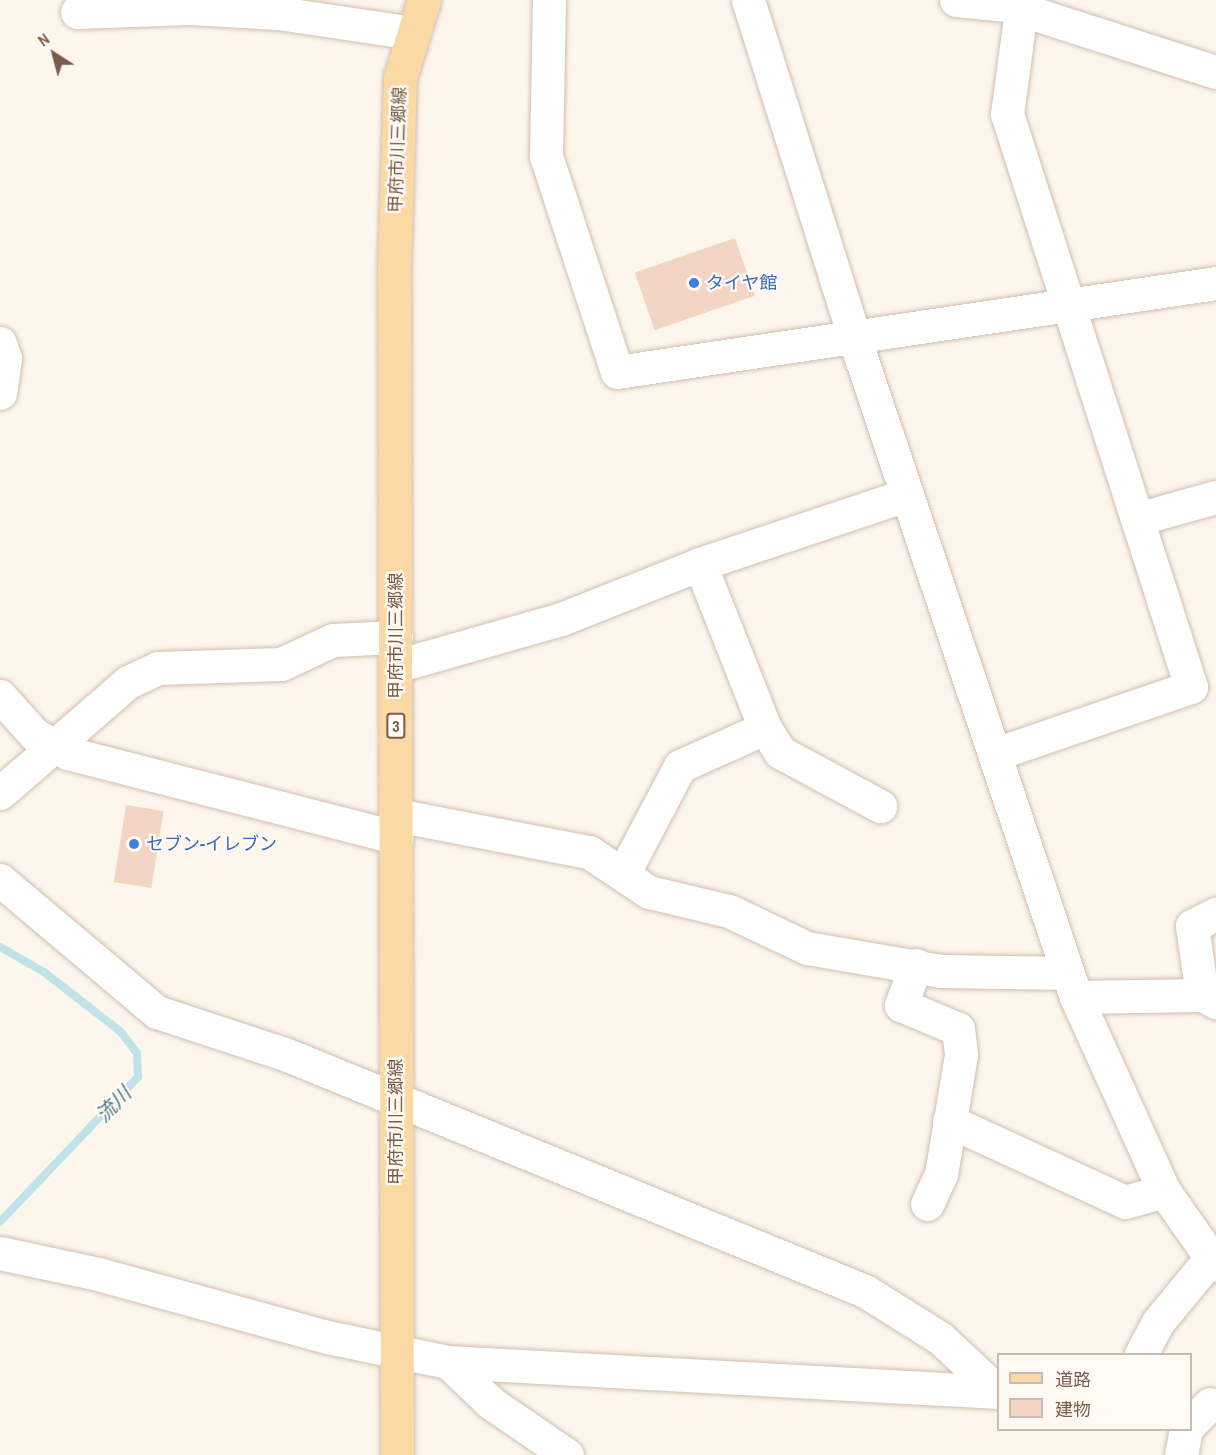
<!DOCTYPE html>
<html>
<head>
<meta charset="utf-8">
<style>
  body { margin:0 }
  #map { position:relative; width:1216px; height:1455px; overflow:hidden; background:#fdf6ec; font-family:"Archivo Narrow","Noto Sans JP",sans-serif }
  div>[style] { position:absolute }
  .stream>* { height:8px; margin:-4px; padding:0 4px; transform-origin:4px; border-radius:4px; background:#bfe3e8 }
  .building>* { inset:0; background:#f3d5c3; transform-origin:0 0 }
  .roads { filter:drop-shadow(0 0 2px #d1beb0) drop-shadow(0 0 2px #d1beb0) }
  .minor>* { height:33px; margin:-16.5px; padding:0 16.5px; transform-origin:16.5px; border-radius:16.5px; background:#fff }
  .major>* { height:33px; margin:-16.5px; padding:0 16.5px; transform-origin:16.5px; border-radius:16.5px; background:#fbd9a5 }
  .dots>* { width:16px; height:16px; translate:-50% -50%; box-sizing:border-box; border:3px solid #fffaf3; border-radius:50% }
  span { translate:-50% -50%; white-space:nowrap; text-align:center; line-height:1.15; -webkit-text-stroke:4.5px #fffaf3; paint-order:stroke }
  .shield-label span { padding:2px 4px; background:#fffaf3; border:2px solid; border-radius:4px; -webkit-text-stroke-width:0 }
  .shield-label { font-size:16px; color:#7a5c4d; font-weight:700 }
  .street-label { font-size:18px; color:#7a5c4d }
  .shop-label { font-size:18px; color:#366cbe }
  .left { translate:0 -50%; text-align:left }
  .water-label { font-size:20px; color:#437c86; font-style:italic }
  .legend { position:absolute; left:997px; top:1353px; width:195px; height:78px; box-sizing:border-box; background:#fffaf3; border:2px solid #cabbb1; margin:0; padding:8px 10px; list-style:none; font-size:18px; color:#7a5c4d }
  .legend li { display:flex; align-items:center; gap:12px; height:30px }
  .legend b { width:30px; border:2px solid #cabbb1 }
  .north { position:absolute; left:24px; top:24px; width:60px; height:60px; -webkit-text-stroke:4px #fffaf3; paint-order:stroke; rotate:324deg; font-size:16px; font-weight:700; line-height:24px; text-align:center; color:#7a5c4d }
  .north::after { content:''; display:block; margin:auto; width:21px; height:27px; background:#7a5c4d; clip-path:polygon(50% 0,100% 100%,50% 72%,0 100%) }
</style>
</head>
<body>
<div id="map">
  <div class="stream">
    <div style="left:0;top:947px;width:51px;rotate:29.6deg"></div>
    <div style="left:44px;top:972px;width:98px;rotate:37.9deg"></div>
    <div style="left:121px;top:1032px;width:26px;rotate:53deg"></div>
    <div style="left:137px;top:1053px;width:24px;rotate:88deg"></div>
    <div style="left:138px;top:1077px;width:200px;rotate:133.6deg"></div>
  </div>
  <div class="building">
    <div style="left:735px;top:238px;width:61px;height:106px;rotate:71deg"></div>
    <div style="left:126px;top:805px;width:38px;height:78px;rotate:9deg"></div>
  </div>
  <div class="roads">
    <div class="minor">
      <div style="left:549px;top:0;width:156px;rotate:91.1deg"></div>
      <div style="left:546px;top:156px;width:227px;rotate:71.8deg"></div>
      <div style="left:617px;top:372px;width:606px;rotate:-8.45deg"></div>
      <div style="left:748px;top:0;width:356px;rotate:72.5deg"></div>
      <div style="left:855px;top:340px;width:693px;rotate:71.41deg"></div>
      <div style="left:1076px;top:997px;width:213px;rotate:65.6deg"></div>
      <div style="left:1164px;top:1191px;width:90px;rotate:54.9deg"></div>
      <div style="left:956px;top:0;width:51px;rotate:5.6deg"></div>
      <div style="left:1007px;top:5px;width:219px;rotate:17.8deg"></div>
      <div style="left:77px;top:12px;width:113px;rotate:-2deg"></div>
      <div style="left:190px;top:8px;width:88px;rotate:3.3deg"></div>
      <div style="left:278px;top:13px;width:136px;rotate:8.4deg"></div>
      <div style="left:0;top:343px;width:16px;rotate:72deg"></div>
      <div style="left:5px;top:358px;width:35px;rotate:98deg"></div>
      <div style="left:1137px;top:519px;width:82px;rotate:-15.6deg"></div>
      <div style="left:700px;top:564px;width:176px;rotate:68.4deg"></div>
      <div style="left:765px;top:728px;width:28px;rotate:58deg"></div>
      <div style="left:780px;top:752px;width:114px;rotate:28.4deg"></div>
      <div style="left:396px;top:666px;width:172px;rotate:-15.9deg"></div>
      <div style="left:561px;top:619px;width:149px;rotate:-21.6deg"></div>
      <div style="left:700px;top:564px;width:217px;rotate:-18.5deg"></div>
      <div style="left:0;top:696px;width:52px;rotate:48.1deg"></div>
      <div style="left:35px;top:735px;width:38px;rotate:29deg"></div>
      <div style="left:68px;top:753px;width:339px;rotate:14.4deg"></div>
      <div style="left:998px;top:753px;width:204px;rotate:-18.9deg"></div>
      <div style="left:1191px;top:687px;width:602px;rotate:-107.8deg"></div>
      <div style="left:1007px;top:114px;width:105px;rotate:-82.3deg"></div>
      <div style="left:0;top:793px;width:169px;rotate:-40.9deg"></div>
      <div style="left:128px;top:682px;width:33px;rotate:-25deg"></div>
      <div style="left:158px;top:668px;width:123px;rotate:-1.9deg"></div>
      <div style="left:281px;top:664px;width:57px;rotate:-24.8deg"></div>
      <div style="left:333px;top:640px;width:63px;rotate:-2.7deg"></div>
      <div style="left:396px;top:815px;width:197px;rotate:10.9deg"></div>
      <div style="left:589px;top:852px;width:72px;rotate:33.7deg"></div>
      <div style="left:649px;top:892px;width:82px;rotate:13.4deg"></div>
      <div style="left:729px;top:911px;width:86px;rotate:25.4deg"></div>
      <div style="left:807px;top:948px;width:136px;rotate:9.7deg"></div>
      <div style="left:941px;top:971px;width:127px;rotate:0.9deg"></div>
      <div style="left:623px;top:874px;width:122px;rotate:-62.2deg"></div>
      <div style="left:680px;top:766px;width:93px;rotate:-24.1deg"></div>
      <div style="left:0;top:880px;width:205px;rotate:40.1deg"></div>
      <div style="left:157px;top:1012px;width:135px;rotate:18.2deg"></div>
      <div style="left:285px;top:1054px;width:627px;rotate:22.23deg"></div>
      <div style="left:865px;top:1291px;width:89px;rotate:32.1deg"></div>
      <div style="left:940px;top:1338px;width:79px;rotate:43deg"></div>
      <div style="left:916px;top:965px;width:43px;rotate:110.6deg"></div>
      <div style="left:901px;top:1005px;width:62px;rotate:22.8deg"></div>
      <div style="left:958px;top:1029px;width:26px;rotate:83deg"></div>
      <div style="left:961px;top:1055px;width:121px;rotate:99.5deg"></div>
      <div style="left:941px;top:1174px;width:33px;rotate:115deg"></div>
      <div style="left:1202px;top:995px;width:70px;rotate:-98.2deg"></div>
      <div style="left:1192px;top:926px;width:27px;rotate:-27deg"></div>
      <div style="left:1076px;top:997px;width:126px;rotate:-0.9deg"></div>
      <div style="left:1202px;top:995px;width:16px;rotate:27deg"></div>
      <div style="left:949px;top:1121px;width:194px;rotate:24.7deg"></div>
      <div style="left:1125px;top:1202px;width:41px;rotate:-15.8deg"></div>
      <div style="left:0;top:1253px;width:100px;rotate:12.1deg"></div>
      <div style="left:98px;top:1274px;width:238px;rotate:15.4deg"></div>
      <div style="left:327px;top:1337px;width:124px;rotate:11.7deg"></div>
      <div style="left:448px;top:1362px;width:551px;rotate:3.12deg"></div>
      <div style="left:1141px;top:1354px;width:36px;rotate:-62deg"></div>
      <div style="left:1158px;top:1322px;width:91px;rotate:-50.4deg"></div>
      <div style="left:448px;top:1362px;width:59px;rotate:43.6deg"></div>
      <div style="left:491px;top:1403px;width:92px;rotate:34.4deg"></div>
      <div style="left:1190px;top:1424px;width:28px;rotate:-45deg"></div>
      <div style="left:1181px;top:1455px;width:25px;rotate:-79deg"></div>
    </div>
    <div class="major">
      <div style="left:397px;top:1455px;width:1186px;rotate:-90.14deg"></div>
      <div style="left:394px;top:269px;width:191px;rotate:-88.2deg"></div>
      <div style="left:400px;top:78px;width:82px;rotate:-72.9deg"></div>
    </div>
  </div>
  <div class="dots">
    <div style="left:694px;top:283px;background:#3f7fe0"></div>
    <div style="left:134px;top:844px;background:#3f7fe0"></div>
  </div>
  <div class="shield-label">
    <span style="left:396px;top:726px">3</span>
  </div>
  <div class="street-label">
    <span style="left:398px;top:150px;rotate:-88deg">甲府市川三郷線</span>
    <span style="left:396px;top:636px;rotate:-90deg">甲府市川三郷線</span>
    <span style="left:396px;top:1122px;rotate:-90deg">甲府市川三郷線</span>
  </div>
  <div class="shop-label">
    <span class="left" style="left:706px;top:283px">タイヤ館</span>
    <span class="left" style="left:146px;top:844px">セブン-イレブン</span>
  </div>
  <div class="water-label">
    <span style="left:113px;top:1104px;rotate:-46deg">流川</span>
  </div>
  <ul class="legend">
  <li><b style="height:8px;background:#fbd9a5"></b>道路</li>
  <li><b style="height:16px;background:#f3d5c3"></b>建物</li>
  </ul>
  <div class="north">N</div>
</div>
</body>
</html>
